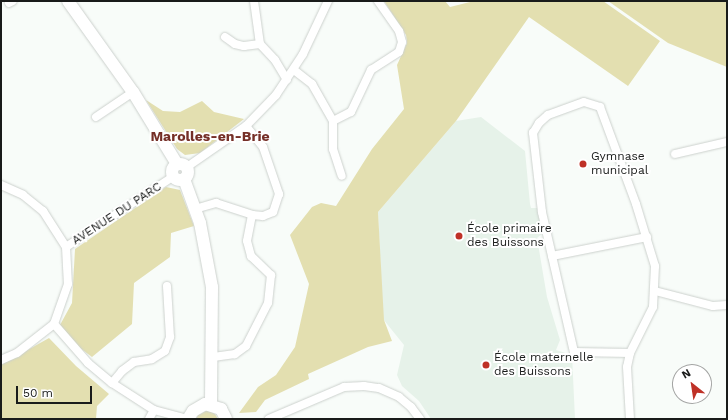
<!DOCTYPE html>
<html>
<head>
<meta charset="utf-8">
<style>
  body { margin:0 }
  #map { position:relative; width:728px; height:420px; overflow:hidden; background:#f8fcf9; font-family:"Work Sans",sans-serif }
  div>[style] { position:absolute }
  .built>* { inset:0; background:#e6f2e9 }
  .green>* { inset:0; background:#e3dfb0 }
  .roads { filter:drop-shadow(0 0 1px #ccd1cd) drop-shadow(0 0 1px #ccd1cd) }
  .street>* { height:8px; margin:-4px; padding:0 4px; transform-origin:4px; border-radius:4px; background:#fff }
  .secondary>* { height:12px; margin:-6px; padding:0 6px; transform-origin:6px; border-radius:6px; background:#fff }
  .secondary>.ring { margin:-6px; padding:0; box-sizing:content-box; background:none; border:12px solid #fff; border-radius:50% }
  .dots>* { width:11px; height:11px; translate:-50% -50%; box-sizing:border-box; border:2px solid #fff; border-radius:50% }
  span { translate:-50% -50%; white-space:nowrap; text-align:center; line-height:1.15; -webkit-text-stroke:4px #fff; paint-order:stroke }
  .poi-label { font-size:12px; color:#191b1a }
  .left { translate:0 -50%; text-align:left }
  .street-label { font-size:12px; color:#191b1a }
  .quarter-label { font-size:14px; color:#752f27; font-weight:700 }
  .frame { position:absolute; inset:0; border:2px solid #191b1a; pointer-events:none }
  .north { position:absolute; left:672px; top:364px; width:40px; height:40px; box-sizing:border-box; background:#fff; border:1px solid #a3a4a3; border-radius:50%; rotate:330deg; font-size:11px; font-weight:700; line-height:16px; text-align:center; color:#191b1a }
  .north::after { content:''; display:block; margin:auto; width:14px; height:18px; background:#bf3127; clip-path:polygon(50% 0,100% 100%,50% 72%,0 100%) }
  .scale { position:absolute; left:16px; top:386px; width:76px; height:18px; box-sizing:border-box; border:2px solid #191b1a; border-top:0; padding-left:5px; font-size:12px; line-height:14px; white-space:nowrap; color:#191b1a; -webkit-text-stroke:3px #fff; paint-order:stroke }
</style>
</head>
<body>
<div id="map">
  <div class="built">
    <div style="clip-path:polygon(481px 117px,525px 151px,530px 204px,531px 208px,539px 208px,542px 234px,537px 238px,547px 297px,560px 340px,556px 350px,572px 355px,575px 419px,431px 419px,419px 401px,402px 386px,397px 375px,404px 345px,383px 319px,378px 212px,456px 121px)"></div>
  </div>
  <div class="green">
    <div style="clip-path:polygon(384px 1px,445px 1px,450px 7px,474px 1px,603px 1px,660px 41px,628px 86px,529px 17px,456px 121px,378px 212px,384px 320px,392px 341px,368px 347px,308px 374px,309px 379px,265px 400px,256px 412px,239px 413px,258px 387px,276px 375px,295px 347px,309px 284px,290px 235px,312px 207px,321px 203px,336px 206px,372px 149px,404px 109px,397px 65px,407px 43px,406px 35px)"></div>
    <div style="clip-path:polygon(608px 1px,727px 1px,727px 67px,668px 43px)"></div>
    <div style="clip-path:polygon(146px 100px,163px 111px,180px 112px,202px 101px,214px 112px,244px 119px,200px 153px,185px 155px,177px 149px)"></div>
    <div style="clip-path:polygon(166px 187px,180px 190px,194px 226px,171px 233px,170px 257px,134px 283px,132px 324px,92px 357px,76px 345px,60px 325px,72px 303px,75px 249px)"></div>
    <div style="clip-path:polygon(49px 338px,76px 366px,109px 394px,97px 406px,96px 419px,1px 419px,1px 365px)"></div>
    <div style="clip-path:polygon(208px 410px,215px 414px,218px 419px,196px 419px,198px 415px)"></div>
  </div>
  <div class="roads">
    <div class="street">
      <div style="left:254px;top:1px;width:43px;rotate:82.1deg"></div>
      <div style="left:260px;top:44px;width:22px;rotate:47deg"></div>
      <div style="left:275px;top:60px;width:23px;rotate:59deg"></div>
      <div style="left:9px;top:3px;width:4px;rotate:-27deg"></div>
      <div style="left:225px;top:37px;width:12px;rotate:35deg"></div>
      <div style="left:235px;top:44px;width:9px;rotate:13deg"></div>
      <div style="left:244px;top:46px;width:16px;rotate:-7deg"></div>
      <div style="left:294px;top:70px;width:23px;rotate:38deg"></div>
      <div style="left:312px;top:84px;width:43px;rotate:60.4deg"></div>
      <div style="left:333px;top:121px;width:20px;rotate:-27deg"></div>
      <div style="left:351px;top:112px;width:47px;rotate:-64.5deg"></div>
      <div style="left:371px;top:70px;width:33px;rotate:-33deg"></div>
      <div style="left:399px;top:52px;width:10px;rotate:-73deg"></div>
      <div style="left:402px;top:42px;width:11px;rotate:-105deg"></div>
      <div style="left:399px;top:31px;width:37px;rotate:-125deg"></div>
      <div style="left:96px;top:117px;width:45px;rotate:-34deg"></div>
      <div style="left:333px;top:121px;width:28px;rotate:90deg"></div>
      <div style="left:333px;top:149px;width:28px;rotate:72deg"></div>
      <div style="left:246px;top:126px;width:27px;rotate:51deg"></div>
      <div style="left:263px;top:147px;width:50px;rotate:71.2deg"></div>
      <div style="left:279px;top:194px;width:19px;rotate:108deg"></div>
      <div style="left:273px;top:212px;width:11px;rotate:158deg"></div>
      <div style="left:263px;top:216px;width:11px;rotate:-175deg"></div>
      <div style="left:675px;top:154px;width:53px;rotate:-13deg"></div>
      <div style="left:187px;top:167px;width:72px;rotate:-34.8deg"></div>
      <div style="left:246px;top:126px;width:43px;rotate:-45.9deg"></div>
      <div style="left:276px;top:95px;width:49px;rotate:-56.6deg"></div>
      <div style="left:303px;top:54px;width:59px;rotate:-64.7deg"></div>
      <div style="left:174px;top:176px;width:129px;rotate:146.7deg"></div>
      <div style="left:66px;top:247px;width:37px;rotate:87deg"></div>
      <div style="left:68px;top:284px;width:42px;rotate:109.3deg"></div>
      <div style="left:54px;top:324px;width:52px;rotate:48.9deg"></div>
      <div style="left:88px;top:363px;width:31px;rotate:40deg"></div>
      <div style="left:112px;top:383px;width:50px;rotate:32.7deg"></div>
      <div style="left:154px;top:410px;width:35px;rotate:15deg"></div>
      <div style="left:1px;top:185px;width:24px;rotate:24deg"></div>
      <div style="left:23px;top:195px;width:26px;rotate:39deg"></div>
      <div style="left:43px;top:211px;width:43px;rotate:57.4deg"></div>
      <div style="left:195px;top:209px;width:22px;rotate:-16deg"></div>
      <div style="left:216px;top:203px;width:38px;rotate:18deg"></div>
      <div style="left:252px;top:215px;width:26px;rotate:101deg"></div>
      <div style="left:247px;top:241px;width:16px;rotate:75deg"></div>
      <div style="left:251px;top:256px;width:28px;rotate:44deg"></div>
      <div style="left:271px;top:275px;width:28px;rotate:96deg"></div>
      <div style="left:268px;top:303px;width:48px;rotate:117.1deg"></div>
      <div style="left:246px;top:346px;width:14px;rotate:144deg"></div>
      <div style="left:235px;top:354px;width:22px;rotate:172deg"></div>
      <div style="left:552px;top:256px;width:97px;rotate:-11.3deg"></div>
      <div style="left:655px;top:291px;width:60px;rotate:14.5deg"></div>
      <div style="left:713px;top:306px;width:14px;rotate:-4deg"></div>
      <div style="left:630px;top:353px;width:56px;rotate:-179deg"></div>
      <div style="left:574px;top:352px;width:144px;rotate:-102.9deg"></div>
      <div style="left:542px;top:212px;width:80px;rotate:-96.5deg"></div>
      <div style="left:533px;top:133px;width:12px;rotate:-59deg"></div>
      <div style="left:539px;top:123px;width:12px;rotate:-42deg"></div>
      <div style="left:548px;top:115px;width:38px;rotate:-20deg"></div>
      <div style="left:584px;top:102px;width:17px;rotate:17deg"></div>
      <div style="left:600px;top:107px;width:103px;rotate:69.6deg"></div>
      <div style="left:636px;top:204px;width:65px;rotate:73deg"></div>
      <div style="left:655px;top:266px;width:41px;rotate:92.8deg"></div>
      <div style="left:653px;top:307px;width:51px;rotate:116.6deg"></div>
      <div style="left:630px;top:353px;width:14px;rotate:102deg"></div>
      <div style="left:627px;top:367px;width:52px;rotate:86.7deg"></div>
      <div style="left:1px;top:360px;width:17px;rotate:-24deg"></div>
      <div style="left:17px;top:353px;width:47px;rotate:-38.1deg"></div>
      <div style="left:112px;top:383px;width:16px;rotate:-50deg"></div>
      <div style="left:122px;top:371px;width:15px;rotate:-37deg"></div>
      <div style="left:134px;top:362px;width:18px;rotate:-9deg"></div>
      <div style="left:152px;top:359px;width:15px;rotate:-32deg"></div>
      <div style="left:165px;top:351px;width:15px;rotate:-70deg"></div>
      <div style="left:170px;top:337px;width:51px;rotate:-93.4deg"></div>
      <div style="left:149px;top:419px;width:10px;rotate:-61deg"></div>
      <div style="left:269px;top:419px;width:82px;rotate:-23.1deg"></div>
      <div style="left:344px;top:387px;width:20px;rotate:-3deg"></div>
      <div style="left:364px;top:386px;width:15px;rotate:8deg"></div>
      <div style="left:379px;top:388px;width:22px;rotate:24deg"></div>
      <div style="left:399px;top:397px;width:16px;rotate:40deg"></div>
      <div style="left:411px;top:407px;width:15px;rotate:53deg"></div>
    </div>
    <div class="secondary">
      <div style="left:68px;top:1px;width:112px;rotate:54.5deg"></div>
      <div style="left:133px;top:92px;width:84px;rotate:58.6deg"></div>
      <div class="ring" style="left:172px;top:164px;width:4px;height:4px"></div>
      <div style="left:184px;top:179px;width:47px;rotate:70deg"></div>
      <div style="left:200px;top:223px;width:65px;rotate:79.4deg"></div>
      <div style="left:212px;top:287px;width:118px;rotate:90.5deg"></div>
      <div style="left:188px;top:419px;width:9px;rotate:-58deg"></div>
      <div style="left:193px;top:411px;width:14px;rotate:-30deg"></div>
      <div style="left:205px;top:404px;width:17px;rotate:17deg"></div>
      <div style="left:221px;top:409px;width:11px;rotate:63deg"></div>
    </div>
  </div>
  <div class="dots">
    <div style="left:583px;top:164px;background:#bf3127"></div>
    <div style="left:459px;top:236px;background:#bf3127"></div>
    <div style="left:486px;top:365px;background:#bf3127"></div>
  </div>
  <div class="poi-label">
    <span class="left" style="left:591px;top:164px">Gymnase<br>municipal</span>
    <span class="left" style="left:467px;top:236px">École primaire<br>des Buissons</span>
    <span class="left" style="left:494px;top:365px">École maternelle<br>des Buissons</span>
  </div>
  <div class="street-label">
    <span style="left:117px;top:214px;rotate:-33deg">AVENUE DU PARC</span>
  </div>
  <div class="quarter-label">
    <span style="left:210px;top:136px">Marolles-en-Brie</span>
  </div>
  <div class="frame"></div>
  <div class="north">N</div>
  <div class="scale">50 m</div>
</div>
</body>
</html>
